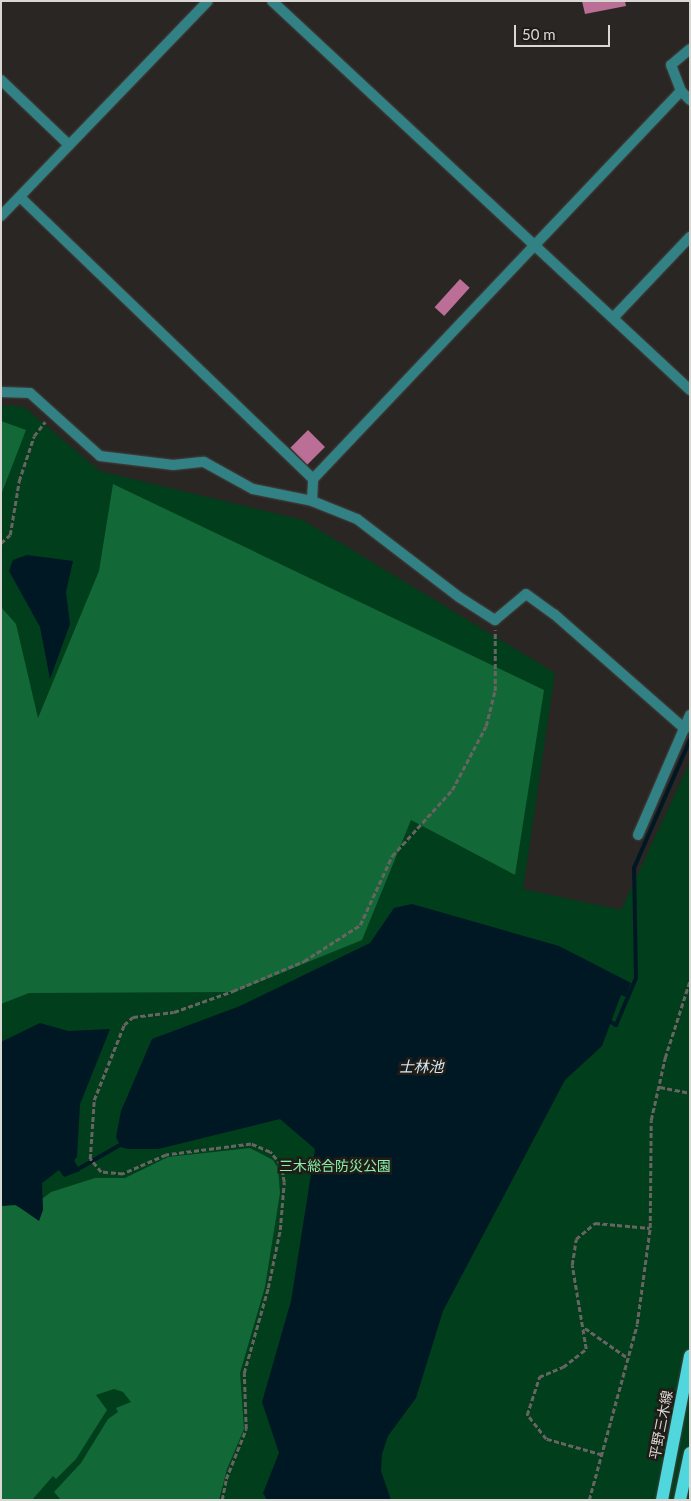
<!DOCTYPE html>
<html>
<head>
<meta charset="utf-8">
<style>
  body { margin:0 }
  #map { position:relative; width:691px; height:1501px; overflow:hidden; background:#292623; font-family:Lato,"Noto Sans JP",sans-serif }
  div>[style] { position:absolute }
  .green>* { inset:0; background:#003e1c }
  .forest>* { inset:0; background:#136837 }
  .water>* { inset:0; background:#001724 }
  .stream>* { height:4px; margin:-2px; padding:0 2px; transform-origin:2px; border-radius:2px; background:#001724 }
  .building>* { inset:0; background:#bb6e96; transform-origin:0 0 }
  .path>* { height:2.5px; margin-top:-1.25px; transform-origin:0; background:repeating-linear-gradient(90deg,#676461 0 5px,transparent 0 7.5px) }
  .roads { filter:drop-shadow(0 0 1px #45423f) drop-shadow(0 0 1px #45423f) }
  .street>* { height:10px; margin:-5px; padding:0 5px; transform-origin:5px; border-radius:5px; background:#318185 }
  .primary>* { height:12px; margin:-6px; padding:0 6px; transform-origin:6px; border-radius:6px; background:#50d7de }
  span { translate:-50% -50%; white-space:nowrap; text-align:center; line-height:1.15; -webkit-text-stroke:5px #201d19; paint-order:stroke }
  .park-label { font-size:14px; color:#89f1a9 }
  .street-label { font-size:14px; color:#dad8d5 }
  .water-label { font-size:15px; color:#d3e8f4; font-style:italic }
  .frame { position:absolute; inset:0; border:2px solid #dad8d5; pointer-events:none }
  .scale { position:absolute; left:514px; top:25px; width:96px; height:22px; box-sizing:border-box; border:2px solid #dad8d5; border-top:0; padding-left:6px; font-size:15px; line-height:18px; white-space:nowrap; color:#dad8d5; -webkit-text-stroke:4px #201d19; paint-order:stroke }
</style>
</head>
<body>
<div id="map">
  <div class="green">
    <div style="clip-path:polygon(1px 405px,24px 407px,100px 471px,303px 520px,555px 673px,523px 889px,621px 910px,690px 762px,690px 1500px,1px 1500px)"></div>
  </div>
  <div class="forest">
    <div style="clip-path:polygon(1px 421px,26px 430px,1px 495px)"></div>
    <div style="clip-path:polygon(113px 484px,544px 690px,515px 875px,411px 820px,362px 940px,234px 992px,29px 993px,1px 1004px,1px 607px,16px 624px,38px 718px,99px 571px)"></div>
    <div style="clip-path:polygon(250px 1148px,273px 1160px,278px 1168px,280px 1193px,265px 1287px,240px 1373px,244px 1429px,227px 1469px,219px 1500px,61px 1500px,54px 1492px,81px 1463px,108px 1419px,118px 1412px,116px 1408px,131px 1402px,123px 1392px,114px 1389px,96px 1395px,107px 1410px,76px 1459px,56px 1479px,53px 1476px,32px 1500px,1px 1500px,1px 1206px,13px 1204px,26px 1211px,43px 1210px,42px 1199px,51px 1192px,95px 1178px,125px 1178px,168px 1157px)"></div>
  </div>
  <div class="water">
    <div style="clip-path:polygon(27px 555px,73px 561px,66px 592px,70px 624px,50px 679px,40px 627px,9px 571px,13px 560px)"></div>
    <div style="clip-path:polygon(412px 904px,559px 946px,631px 983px,626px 997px,621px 995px,602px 1046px,565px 1080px,443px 1311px,416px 1398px,388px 1436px,382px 1454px,381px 1471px,391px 1500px,267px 1500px,263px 1493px,279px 1453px,262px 1402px,291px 1301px,315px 1149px,280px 1119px,158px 1149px,128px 1149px,121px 1147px,116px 1137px,121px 1111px,152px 1039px,240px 1006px,370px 943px,394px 908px)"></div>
    <div style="clip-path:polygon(40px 1023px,68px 1031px,110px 1029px,80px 1104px,77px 1157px,74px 1160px,80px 1171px,64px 1177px,59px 1170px,42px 1183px,43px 1210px,39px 1221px,16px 1205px,1px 1206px,1px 1042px)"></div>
  </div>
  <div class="stream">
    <div style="left:611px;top:1022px;width:6px;rotate:31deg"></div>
    <div style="left:616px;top:1025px;width:51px;rotate:-66.9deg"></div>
    <div style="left:636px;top:978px;width:110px;rotate:-91deg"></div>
    <div style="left:634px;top:868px;width:140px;rotate:-66.4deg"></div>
    <div style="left:80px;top:1168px;width:46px;rotate:-29.9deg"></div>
  </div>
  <div class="building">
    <div style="clip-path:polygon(582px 1px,625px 1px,626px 6px,585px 14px)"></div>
    <div style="left:460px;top:279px;width:13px;height:38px;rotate:42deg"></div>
    <div style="left:308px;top:430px;width:24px;height:25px;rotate:45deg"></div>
  </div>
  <div class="path">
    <div style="left:1px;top:543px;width:12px;rotate:-42deg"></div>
    <div style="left:10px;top:535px;width:55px;rotate:-80.5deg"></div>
    <div style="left:19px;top:481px;width:47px;rotate:-71.6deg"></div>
    <div style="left:34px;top:436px;width:18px;rotate:-52deg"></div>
    <div style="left:660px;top:1087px;width:31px;rotate:11deg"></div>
    <div style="left:585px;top:1328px;width:52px;rotate:34.9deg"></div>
    <div style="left:602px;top:1455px;width:58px;rotate:-164.1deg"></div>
    <div style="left:546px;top:1439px;width:31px;rotate:-128deg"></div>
    <div style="left:527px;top:1415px;width:40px;rotate:-72deg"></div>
    <div style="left:539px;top:1377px;width:26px;rotate:-23deg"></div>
    <div style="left:563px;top:1367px;width:29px;rotate:-38deg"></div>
    <div style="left:586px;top:1349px;width:85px;rotate:-99.5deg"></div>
    <div style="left:572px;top:1265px;width:26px;rotate:-81deg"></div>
    <div style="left:576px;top:1239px;width:25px;rotate:-40deg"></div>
    <div style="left:595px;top:1223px;width:55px;rotate:5.2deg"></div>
    <div style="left:222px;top:1500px;width:21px;rotate:-79deg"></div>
    <div style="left:226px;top:1479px;width:54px;rotate:-68.2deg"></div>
    <div style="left:246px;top:1429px;width:56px;rotate:-92deg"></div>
    <div style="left:244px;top:1373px;width:88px;rotate:-74.2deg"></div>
    <div style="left:268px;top:1288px;width:59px;rotate:-78.3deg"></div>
    <div style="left:280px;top:1230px;width:48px;rotate:-85.2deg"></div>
    <div style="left:284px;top:1182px;width:17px;rotate:-100deg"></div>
    <div style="left:281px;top:1165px;width:17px;rotate:-130deg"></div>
    <div style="left:270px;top:1152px;width:21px;rotate:-157deg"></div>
    <div style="left:251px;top:1144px;width:86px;rotate:172.6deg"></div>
    <div style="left:166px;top:1155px;width:47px;rotate:156.2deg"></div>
    <div style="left:123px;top:1174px;width:22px;rotate:-175deg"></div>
    <div style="left:101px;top:1172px;width:17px;rotate:-130deg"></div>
    <div style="left:90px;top:1159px;width:59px;rotate:-86.1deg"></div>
    <div style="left:94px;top:1100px;width:81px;rotate:-68.2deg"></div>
    <div style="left:124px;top:1025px;width:12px;rotate:-42deg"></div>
    <div style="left:133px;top:1017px;width:41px;rotate:-7deg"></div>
    <div style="left:174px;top:1012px;width:63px;rotate:-19.6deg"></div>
    <div style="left:233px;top:991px;width:77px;rotate:-22.9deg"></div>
    <div style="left:304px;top:961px;width:67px;rotate:-32.7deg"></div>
    <div style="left:360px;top:925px;width:76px;rotate:-65.1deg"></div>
    <div style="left:392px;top:856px;width:89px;rotate:-47.7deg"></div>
    <div style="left:452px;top:790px;width:72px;rotate:-62deg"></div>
    <div style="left:486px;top:726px;width:36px;rotate:-76deg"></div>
    <div style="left:495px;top:691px;width:61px;rotate:-90deg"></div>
    <div style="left:589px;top:1500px;width:182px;rotate:-74.7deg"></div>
    <div style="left:637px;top:1324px;width:97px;rotate:-82.3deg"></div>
    <div style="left:650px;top:1228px;width:108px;rotate:-89.5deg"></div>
    <div style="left:651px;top:1120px;width:64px;rotate:-77.3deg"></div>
    <div style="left:665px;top:1058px;width:82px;rotate:-72.2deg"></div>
  </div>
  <div class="roads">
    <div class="street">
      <div style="left:272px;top:1px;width:571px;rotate:42.94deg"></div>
      <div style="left:1px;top:80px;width:94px;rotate:43.7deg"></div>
      <div style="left:681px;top:91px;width:28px;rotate:-111deg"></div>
      <div style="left:671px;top:65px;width:25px;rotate:-40deg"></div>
      <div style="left:20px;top:197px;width:407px;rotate:43.9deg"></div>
      <div style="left:1px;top:216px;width:298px;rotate:-46.1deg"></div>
      <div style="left:613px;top:318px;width:112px;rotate:-46.5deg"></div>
      <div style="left:1px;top:392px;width:29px;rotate:2deg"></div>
      <div style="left:30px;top:393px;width:94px;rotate:42deg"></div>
      <div style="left:100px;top:456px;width:74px;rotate:7deg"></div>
      <div style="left:173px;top:465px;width:31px;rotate:-6deg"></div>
      <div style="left:204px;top:462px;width:56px;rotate:28.9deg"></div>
      <div style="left:253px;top:489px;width:60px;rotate:11.5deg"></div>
      <div style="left:312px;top:501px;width:48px;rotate:21.8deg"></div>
      <div style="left:357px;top:519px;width:128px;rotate:37.4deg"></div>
      <div style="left:459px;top:597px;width:43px;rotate:32.6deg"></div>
      <div style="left:495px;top:620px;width:40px;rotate:-40deg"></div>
      <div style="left:526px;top:594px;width:34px;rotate:36deg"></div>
      <div style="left:554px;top:614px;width:174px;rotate:41.3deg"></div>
      <div style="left:312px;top:501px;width:22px;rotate:-87deg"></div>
      <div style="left:313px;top:479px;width:535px;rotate:-46.52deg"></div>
      <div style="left:681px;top:91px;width:13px;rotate:45deg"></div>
      <div style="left:638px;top:835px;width:131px;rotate:-66.6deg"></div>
    </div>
    <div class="primary">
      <div style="left:662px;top:1500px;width:147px;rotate:-79deg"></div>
      <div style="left:680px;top:1500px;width:48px;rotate:-78deg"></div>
    </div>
  </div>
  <div class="park-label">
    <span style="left:335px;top:1166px">三木総合防災公園</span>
  </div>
  <div class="street-label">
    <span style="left:661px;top:1425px;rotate:-79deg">平野三木線</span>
  </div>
  <div class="water-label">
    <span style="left:421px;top:1067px">士林池</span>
  </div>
  <div class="frame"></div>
  <div class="scale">50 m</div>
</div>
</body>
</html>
